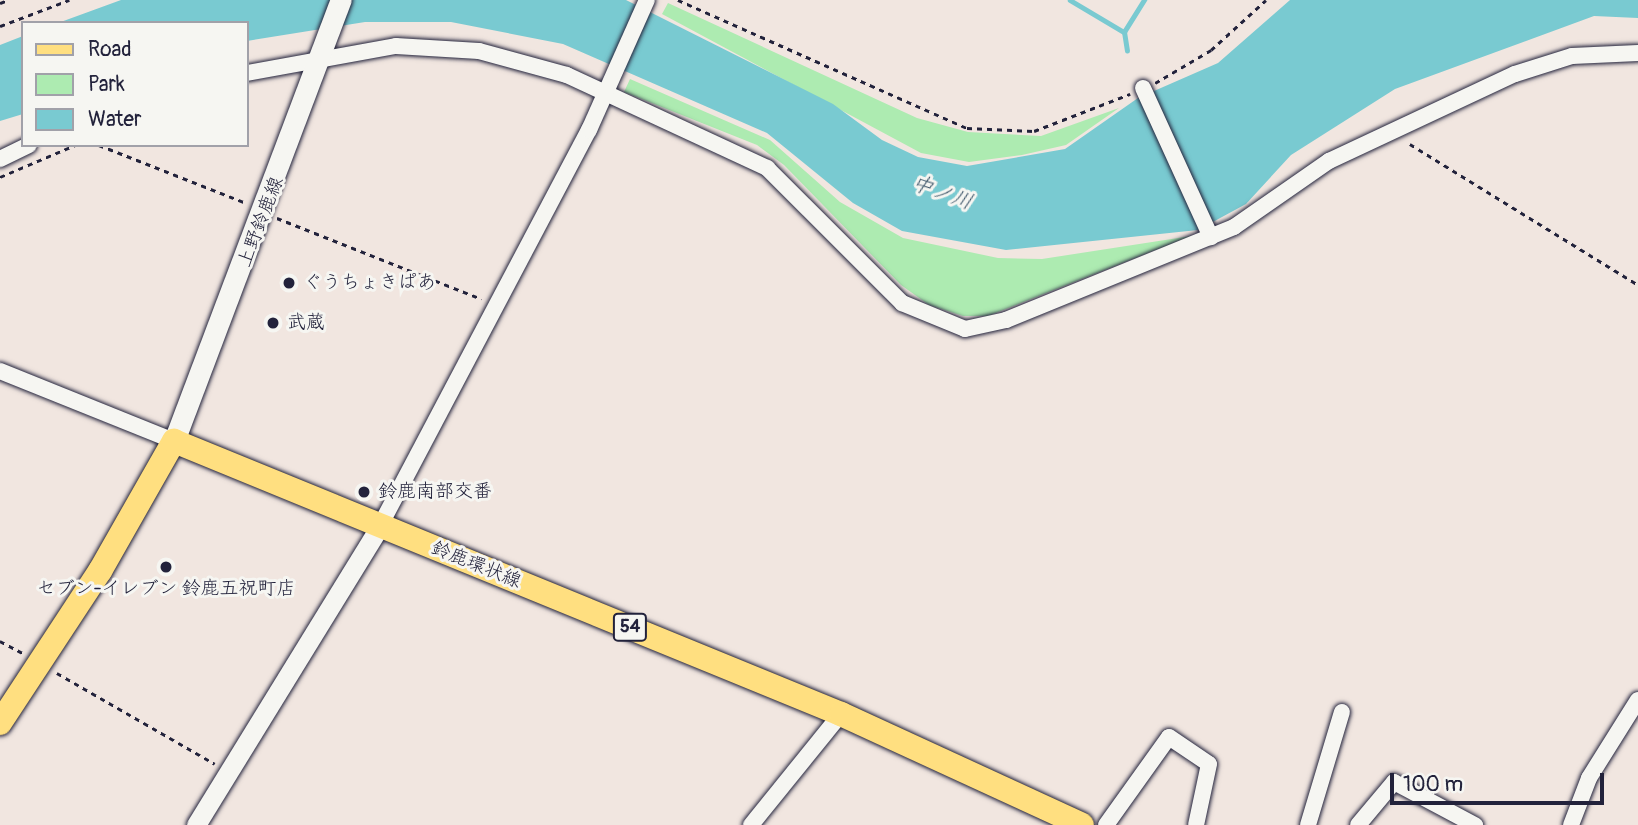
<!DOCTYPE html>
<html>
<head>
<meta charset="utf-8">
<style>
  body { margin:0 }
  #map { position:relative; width:1638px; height:825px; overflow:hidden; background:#f1e6e0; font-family:Pangolin,"Klee One",sans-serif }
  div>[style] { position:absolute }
  .green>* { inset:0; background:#adebb1 }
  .water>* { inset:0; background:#79cad1 }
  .stream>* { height:4.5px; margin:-2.25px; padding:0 2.25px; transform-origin:2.25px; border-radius:2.25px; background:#79cad1 }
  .path>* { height:2.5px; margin-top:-1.25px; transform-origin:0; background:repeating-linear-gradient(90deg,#22223b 0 5px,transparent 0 10px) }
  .roads { filter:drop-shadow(0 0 2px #22223b) drop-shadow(0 0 2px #22223b) }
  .minor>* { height:16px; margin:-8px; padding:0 8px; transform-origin:8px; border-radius:8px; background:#f6f6f2 }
  .tertiary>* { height:19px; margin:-9.5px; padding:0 9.5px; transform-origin:9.5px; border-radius:9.5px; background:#f6f6f2 }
  .secondary>* { height:21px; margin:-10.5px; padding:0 10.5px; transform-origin:10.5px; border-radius:10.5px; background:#f6f6f2 }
  .primary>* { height:24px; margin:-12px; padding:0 12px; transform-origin:12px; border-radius:12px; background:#ffdf80 }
  .dots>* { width:19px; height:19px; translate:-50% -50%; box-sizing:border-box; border:4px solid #f6f6f2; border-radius:50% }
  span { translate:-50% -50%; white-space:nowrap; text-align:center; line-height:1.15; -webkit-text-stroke:6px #f6f6f2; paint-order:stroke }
  .shield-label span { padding:2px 5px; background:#f6f6f2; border:2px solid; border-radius:5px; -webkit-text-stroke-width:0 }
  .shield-label { font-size:18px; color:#22223b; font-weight:700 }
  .street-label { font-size:19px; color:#22223b }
  .poi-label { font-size:19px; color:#22223b }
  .left { translate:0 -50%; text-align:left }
  .water-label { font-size:21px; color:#3c5468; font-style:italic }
  .legend { position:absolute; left:21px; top:21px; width:228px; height:126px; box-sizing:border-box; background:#f6f6f2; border:2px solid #a1a1a9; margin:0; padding:9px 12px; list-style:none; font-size:21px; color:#22223b }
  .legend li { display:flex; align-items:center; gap:14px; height:35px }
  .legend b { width:35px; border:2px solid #a1a1a9 }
  .scale { position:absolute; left:1390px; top:773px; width:214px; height:32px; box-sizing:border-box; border:4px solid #22223b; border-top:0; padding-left:9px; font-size:21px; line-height:24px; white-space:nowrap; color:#22223b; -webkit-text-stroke:5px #f6f6f2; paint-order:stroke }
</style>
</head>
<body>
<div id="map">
  <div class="green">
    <div style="clip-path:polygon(668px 3px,917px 118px,968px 132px,1041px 136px,1119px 108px,1066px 145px,1022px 155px,969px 162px,921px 153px,662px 14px)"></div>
    <div style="clip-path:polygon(630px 79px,770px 140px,840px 202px,903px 238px,998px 258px,1042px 259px,1191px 236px,988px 316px,963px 316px,929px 305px,901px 285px,784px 165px,757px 145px,624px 92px)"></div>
  </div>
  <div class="water">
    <div style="clip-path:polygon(121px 0,626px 0,833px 104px,882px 140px,918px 157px,967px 166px,1065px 149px,1138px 98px,1218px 63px,1290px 0,1638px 0,1638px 18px,1594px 16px,1395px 89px,1291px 155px,1246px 204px,1198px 230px,1006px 250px,902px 231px,853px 203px,767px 133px,563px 44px,451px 22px,365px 22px,247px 41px,247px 23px,58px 23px)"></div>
    <div style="clip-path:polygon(23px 36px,23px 114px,0 121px,0 45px)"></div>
  </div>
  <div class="stream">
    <div style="left:1070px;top:0;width:63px;rotate:30.7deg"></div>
    <div style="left:1127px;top:51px;width:19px;rotate:-99deg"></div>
    <div style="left:1124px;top:32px;width:38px;rotate:-58deg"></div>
  </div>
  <div class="path">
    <div style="left:678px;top:0;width:316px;rotate:23.9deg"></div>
    <div style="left:967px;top:128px;width:67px;rotate:2.6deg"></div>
    <div style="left:1034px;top:131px;width:103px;rotate:-21.1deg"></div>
    <div style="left:0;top:3px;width:9px;rotate:-21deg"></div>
    <div style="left:0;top:26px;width:74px;rotate:-20.6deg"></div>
    <div style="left:1155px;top:83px;width:65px;rotate:-30.5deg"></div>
    <div style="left:1211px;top:50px;width:74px;rotate:-42.3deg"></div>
    <div style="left:1410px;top:144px;width:268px;rotate:31.7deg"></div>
    <div style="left:99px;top:145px;width:158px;rotate:21.5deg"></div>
    <div style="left:0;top:177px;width:82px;rotate:-23.1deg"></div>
    <div style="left:277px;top:218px;width:220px;rotate:21.6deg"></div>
    <div style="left:0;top:641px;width:27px;rotate:28deg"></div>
    <div style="left:57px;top:673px;width:182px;rotate:29.9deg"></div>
  </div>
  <div class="roads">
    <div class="minor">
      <div style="left:247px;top:73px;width:151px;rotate:-10.3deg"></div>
      <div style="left:396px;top:46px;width:83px;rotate:3.4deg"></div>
      <div style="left:479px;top:51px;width:91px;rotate:15.3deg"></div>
      <div style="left:567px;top:75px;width:221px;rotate:24.9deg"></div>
      <div style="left:767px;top:168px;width:191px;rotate:45deg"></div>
      <div style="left:902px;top:303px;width:68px;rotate:22.4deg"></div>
      <div style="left:965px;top:329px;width:42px;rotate:-12.4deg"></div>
      <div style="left:1006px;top:320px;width:246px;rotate:-22.2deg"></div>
      <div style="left:1234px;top:227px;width:116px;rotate:-34.8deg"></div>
      <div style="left:1329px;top:161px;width:205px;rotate:-25.1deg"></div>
      <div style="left:1515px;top:74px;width:60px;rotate:-17.5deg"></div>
      <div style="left:1572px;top:56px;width:66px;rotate:-2.6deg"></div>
      <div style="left:1143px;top:88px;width:164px;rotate:65.5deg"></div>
      <div style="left:0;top:159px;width:32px;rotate:-26deg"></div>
      <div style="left:0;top:371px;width:188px;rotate:21.9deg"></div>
      <div style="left:380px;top:526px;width:448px;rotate:-62.2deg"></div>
      <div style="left:589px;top:130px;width:142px;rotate:-66deg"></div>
      <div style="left:751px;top:825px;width:143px;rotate:-51deg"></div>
      <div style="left:1106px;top:825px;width:108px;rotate:-54.4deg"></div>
      <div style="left:1169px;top:737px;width:48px;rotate:34deg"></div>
      <div style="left:1209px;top:764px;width:62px;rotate:102deg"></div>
      <div style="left:1308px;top:825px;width:118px;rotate:-73.3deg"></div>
      <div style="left:1358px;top:825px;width:56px;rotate:-50.1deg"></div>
      <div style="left:1394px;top:782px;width:92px;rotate:28deg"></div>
      <div style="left:1571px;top:825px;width:50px;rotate:-69deg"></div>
      <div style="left:1589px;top:778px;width:92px;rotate:-57.9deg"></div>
    </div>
    <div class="tertiary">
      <div style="left:196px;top:825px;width:351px;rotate:-58.4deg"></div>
    </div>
    <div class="secondary">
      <div style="left:174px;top:441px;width:472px;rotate:-69.3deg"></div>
    </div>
    <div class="primary">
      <div style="left:0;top:723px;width:182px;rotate:-56.7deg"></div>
      <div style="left:100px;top:571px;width:150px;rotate:-60.4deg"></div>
      <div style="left:174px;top:441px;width:721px;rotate:22.26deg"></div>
      <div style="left:841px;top:714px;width:265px;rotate:24.7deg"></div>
    </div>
  </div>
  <div class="dots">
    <div style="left:289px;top:283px;background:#22223b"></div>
    <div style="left:273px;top:323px;background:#22223b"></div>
    <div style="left:364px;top:492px;background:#22223b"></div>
    <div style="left:166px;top:567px;background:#22223b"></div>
  </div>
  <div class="shield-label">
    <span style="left:630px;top:627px">54</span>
  </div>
  <div class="street-label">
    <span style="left:261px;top:222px;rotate:-69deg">上野鈴鹿線</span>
    <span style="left:476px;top:565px;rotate:22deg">鈴鹿環状線</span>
  </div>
  <div class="poi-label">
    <span class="left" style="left:303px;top:283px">ぐうちょきぱあ</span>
    <span class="left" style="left:287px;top:323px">武蔵</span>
    <span class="left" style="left:378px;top:492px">鈴鹿南部交番</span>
    <span style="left:166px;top:589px">セブン-イレブン 鈴鹿五祝町店</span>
  </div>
  <div class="water-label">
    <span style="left:942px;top:193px;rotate:20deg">中ノ川</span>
  </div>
  <ul class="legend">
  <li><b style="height:9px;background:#ffdf80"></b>Road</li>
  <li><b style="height:19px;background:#adebb1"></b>Park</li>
  <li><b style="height:19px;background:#79cad1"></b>Water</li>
  </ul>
  <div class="scale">100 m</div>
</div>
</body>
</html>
